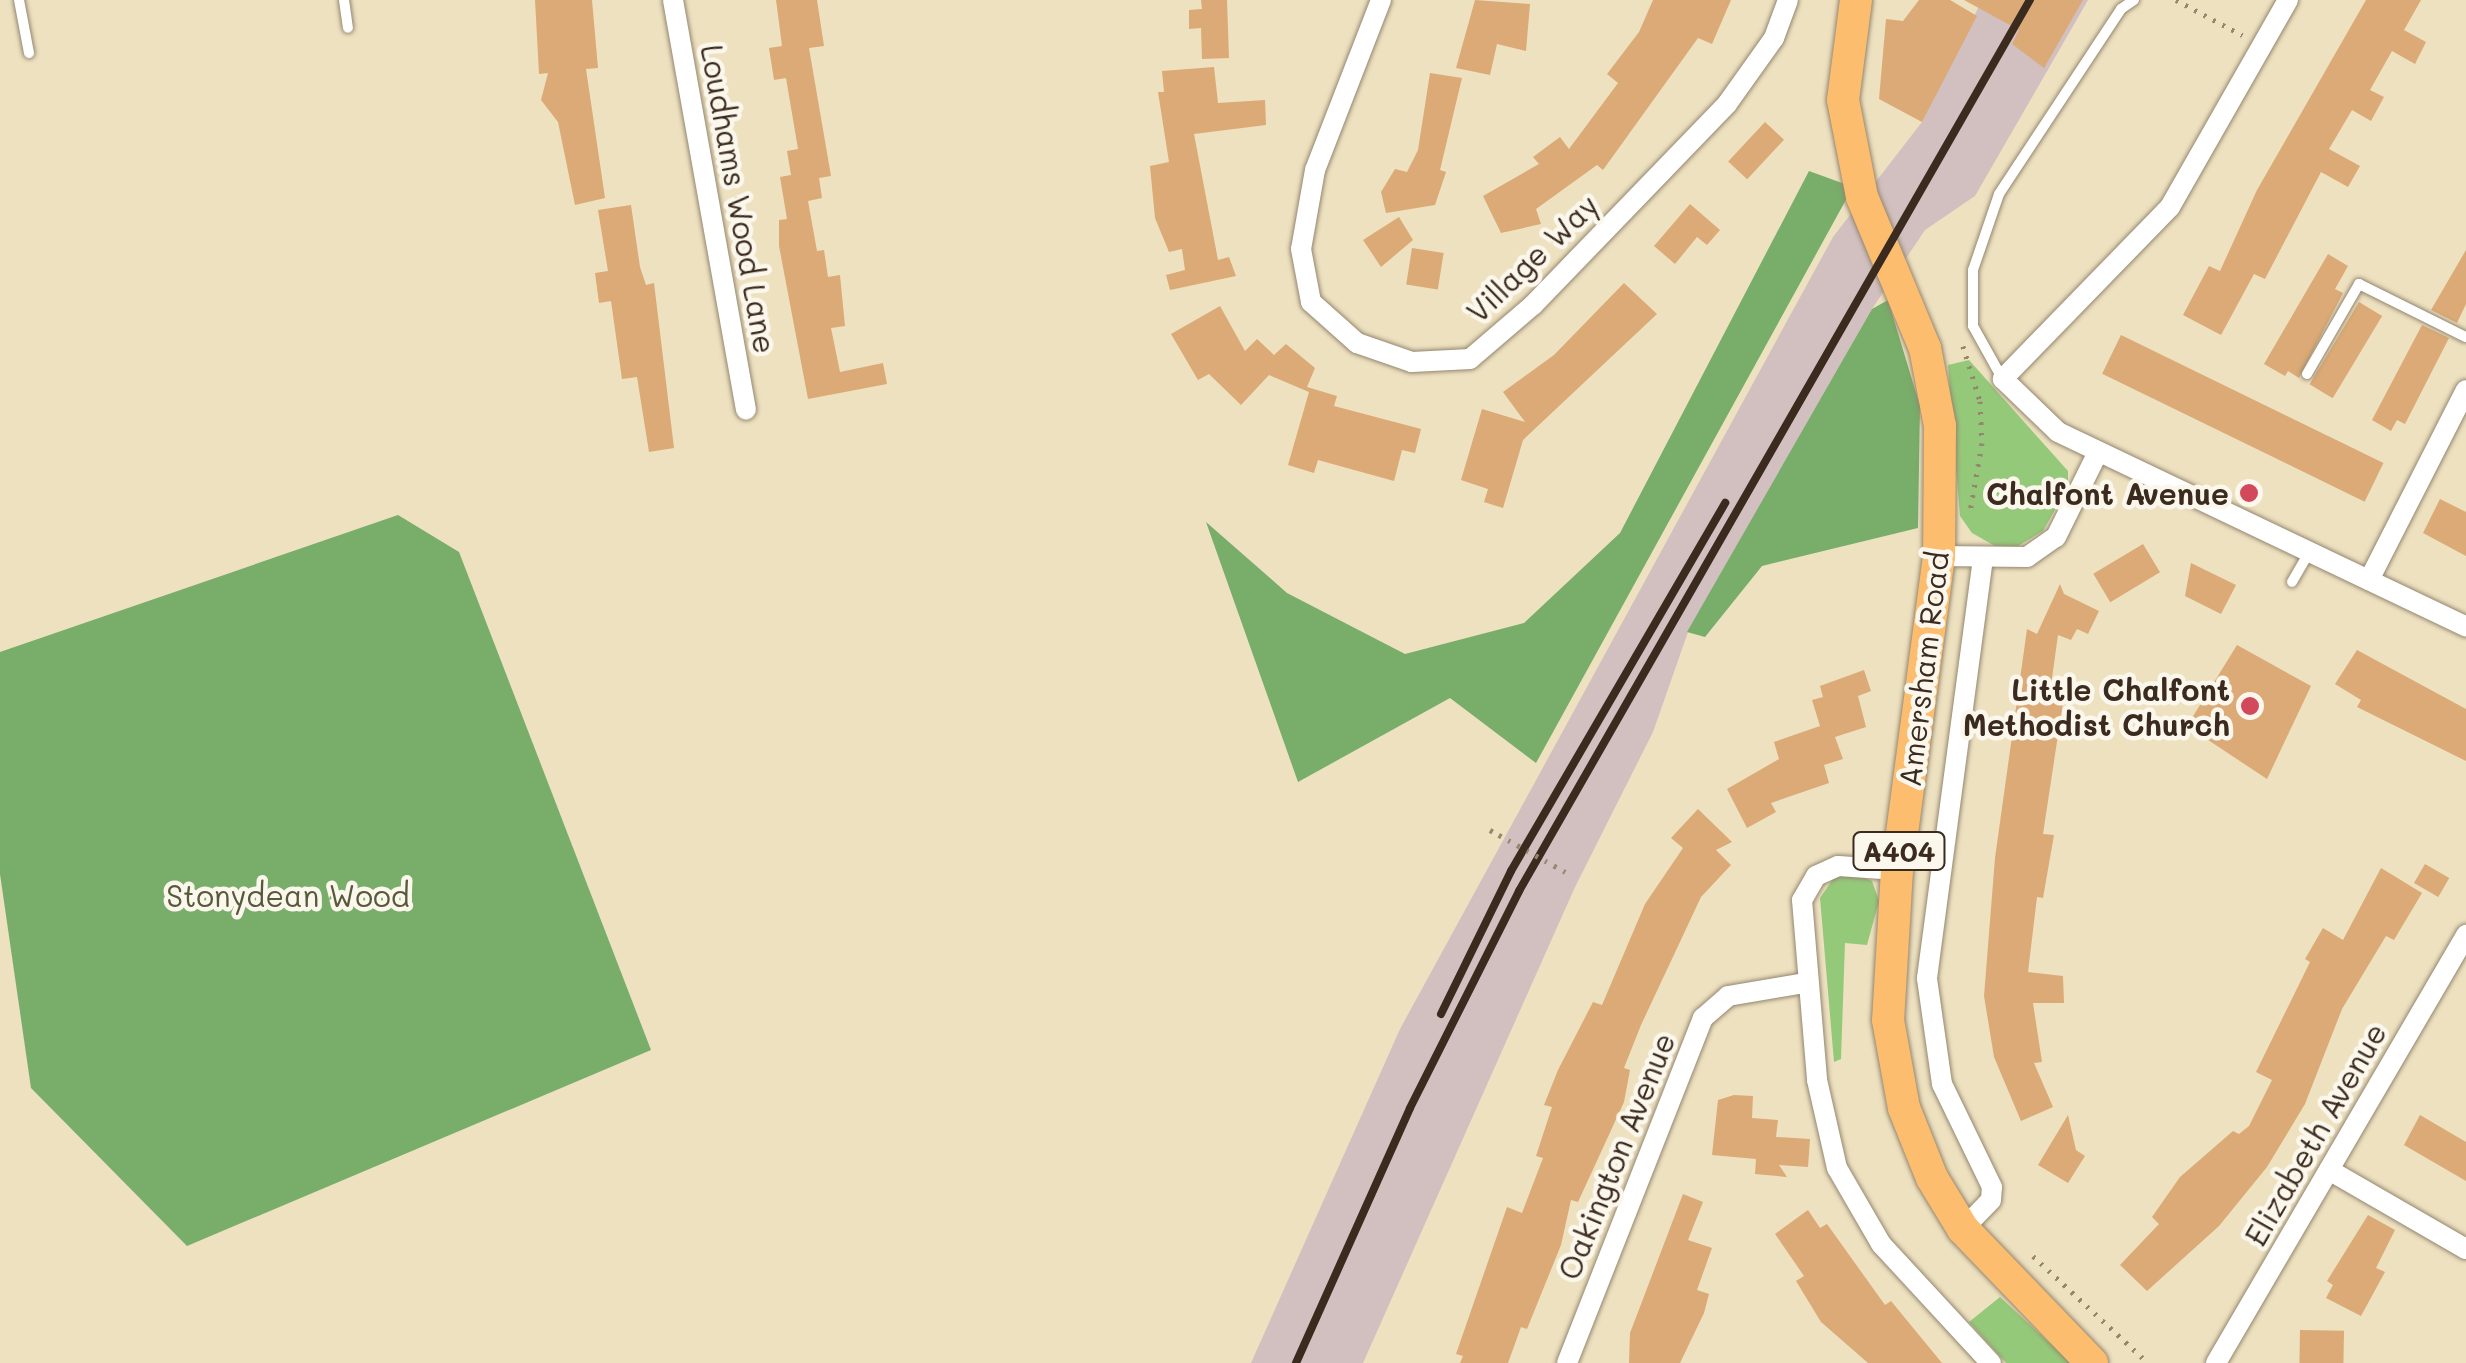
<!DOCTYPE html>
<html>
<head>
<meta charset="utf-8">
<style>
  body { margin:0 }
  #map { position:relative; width:2466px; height:1363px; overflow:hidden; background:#ede1c0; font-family:Mali,sans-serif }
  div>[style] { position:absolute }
  .industrial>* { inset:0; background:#d2bfc0 }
  .green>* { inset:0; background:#95c97a }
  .forest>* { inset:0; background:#78ad6a }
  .building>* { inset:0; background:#dbaa76; transform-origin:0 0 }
  .path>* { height:5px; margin-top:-2.5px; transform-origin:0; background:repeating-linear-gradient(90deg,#94866f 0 2.5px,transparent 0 10.5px) }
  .roads { filter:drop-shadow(0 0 2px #94866f) drop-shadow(0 0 2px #94866f) }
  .lane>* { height:10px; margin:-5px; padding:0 5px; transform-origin:5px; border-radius:5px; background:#fff }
  .street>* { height:20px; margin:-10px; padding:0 10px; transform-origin:10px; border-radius:10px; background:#fff }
  .primary>* { height:32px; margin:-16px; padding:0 16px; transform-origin:16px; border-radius:16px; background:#fcbd6f }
  .rail>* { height:8px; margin:-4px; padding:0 4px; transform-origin:4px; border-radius:4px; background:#3b2a1e }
  .path-bridge>* { height:5px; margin-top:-2.5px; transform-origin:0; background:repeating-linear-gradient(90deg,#94866f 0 2.5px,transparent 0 10.5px) }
  .dots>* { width:28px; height:28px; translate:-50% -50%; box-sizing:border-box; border:5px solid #fbf7ec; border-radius:50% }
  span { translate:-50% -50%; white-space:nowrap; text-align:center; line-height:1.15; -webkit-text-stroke:9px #fbf7ec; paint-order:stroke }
  .shield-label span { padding:2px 8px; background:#fbf7ec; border:2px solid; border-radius:8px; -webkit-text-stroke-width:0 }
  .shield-label { font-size:28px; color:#3b2a1e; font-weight:700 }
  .street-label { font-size:30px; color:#3b2a1e }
  .poi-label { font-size:30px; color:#3b2a1e; font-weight:700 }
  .right { translate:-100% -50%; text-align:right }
  .park-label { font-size:30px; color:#565a3a }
</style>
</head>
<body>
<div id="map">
  <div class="industrial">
    <div style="clip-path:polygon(1982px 0,2088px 0,1975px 196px,1925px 230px,1872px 309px,1688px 632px,1653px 732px,1575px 887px,1363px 1363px,1251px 1363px,1400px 1029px,1833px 237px,1922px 122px)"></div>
  </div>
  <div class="green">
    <div style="clip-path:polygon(1969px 360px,2068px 471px,2068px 487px,2043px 531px,2018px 546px,1995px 546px,1972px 533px,1960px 516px,1948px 365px)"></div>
    <div style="clip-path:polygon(1849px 872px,1872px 881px,1879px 901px,1867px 945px,1845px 943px,1841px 1059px,1834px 1062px,1820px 898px,1833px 879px)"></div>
    <div style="clip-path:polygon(2000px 1297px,2071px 1363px,2006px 1363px,1969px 1322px)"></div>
  </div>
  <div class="forest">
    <div style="clip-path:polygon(1809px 171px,1853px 187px,1536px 763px,1450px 698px,1298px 782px,1206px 522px,1287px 593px,1405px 654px,1524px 623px,1620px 533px)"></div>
    <div style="clip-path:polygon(1888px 300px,1920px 406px,1918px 528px,1762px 566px,1705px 637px,1687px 632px,1872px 309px)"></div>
    <div style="clip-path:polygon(398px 515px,459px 552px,651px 1050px,187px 1246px,31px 1088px,0 874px,0 652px)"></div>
  </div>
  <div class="building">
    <div style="clip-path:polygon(535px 0,592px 0,598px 68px,586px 69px,605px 198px,575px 205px,558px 122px,541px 100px,548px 73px,539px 74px)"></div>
    <div style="clip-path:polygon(776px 0,817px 0,824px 46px,809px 48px,831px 176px,819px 178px,822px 198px,808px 201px,817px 251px,824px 250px,828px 277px,840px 275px,845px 326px,831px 328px,840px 372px,883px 363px,887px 384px,808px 399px,779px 246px,779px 220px,787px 219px,780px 177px,791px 175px,787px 151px,798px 149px,786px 78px,774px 80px,769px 48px,782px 46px)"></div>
    <div style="clip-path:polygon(1201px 0,1227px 0,1229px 58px,1202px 59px,1201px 28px,1189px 29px,1189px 10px,1202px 9px)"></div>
    <div style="clip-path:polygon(1475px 0,1530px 4px,1526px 51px,1497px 44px,1490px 75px,1456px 68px)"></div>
    <div style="clip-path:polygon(1653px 0,1731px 0,1712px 44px,1698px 38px,1603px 170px,1597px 165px,1536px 209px,1541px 224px,1501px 233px,1483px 196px,1539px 164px,1533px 157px,1560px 137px,1569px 149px,1618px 83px,1607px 74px,1639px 32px)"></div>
    <div style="clip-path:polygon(1919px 0,1950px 0,1977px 16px,1922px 122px,1879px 99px,1886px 19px,1903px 21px)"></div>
    <div style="clip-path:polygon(1964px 0,2083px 0,2044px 68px,2012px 44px,2019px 30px)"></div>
    <div style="clip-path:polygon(2366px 0,2421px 0,2404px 30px,2426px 42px,2415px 64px,2392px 51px,2370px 90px,2384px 97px,2371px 121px,2352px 110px,2329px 149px,2360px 166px,2348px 187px,2321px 172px,2265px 279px,2254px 274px,2221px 335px,2183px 315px,2209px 266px,2220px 271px,2257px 190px)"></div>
    <div style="clip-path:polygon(1214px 67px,1218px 103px,1265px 100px,1266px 125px,1194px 134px,1218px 260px,1229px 257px,1236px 276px,1170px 290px,1166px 275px,1185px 270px,1182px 249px,1169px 252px,1155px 218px,1150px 166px,1169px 162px,1158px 92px,1164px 92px,1162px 71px)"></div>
    <div style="clip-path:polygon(1430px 73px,1462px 78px,1440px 170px,1446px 172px,1435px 205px,1386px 213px,1381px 192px,1395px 169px,1407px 172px,1418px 150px)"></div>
    <div style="left:1765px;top:122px;width:26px;height:54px;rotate:43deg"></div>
    <div style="clip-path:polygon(1690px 204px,1720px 230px,1707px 245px,1697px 237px,1675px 264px,1654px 246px)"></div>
    <div style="clip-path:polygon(631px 205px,640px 267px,646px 285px,654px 283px,674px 448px,649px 452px,637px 377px,622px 379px,611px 301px,599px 303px,595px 273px,608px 271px,598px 210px)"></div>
    <div style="clip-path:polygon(1399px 217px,1413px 240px,1381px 267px,1363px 240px)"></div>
    <div style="left:1412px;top:248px;width:32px;height:37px;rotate:9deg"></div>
    <div style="clip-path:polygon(2466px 250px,2466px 304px,2457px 323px,2431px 310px)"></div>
    <div style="clip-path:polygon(2328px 254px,2348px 266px,2335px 289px,2343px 293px,2299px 378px,2288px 371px,2285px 376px,2264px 364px)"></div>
    <div style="clip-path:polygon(1624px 283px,1657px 314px,1523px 440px,1503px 508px,1484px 502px,1488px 489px,1461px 480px,1482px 409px,1525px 422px,1503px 392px,1554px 355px)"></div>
    <div style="left:2359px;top:302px;width:27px;height:96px;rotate:31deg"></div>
    <div style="clip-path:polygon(1220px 306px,1245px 351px,1257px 339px,1274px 355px,1286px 344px,1315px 368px,1307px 387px,1337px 396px,1334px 406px,1421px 429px,1415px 453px,1402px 450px,1394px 481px,1318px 460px,1314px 473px,1288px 465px,1309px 392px,1269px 375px,1241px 405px,1209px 374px,1198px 380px,1171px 334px)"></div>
    <div style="clip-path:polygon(2422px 325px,2449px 338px,2405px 424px,2397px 420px,2391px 431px,2372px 420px)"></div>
    <div style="left:2121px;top:335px;width:292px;height:43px;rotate:26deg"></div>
    <div style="clip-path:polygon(2440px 499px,2466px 512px,2466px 556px,2423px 533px)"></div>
    <div style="left:2143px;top:544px;width:33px;height:58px;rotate:59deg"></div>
    <div style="clip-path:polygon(2191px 563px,2236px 585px,2221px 614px,2185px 596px)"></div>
    <div style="clip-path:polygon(2060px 584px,2064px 594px,2099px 611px,2088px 634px,2077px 629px,2071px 640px,2058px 635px,2049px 700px,2063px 702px,2043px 834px,2054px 835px,2043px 898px,2037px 897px,2028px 972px,2063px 976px,2064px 1003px,2033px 1003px,2042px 1062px,2034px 1063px,2053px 1107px,2021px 1121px,1994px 1057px,1984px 996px,1995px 858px,2027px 629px,2037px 634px)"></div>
    <div style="clip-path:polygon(2237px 645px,2311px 686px,2267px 779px,2187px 726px)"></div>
    <div style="clip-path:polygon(2357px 650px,2466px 709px,2466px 761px,2357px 707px,2361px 700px,2335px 684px)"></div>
    <div style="clip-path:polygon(1864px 670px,1871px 691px,1858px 696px,1866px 727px,1835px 737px,1843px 759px,1824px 765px,1829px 783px,1771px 803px,1776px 812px,1747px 828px,1727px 789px,1779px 759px,1774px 742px,1820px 726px,1812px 700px,1823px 697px,1820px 686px)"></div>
    <div style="clip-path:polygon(1698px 809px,1732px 842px,1716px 850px,1731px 865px,1701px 897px,1641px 1025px,1624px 1068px,1630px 1070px,1624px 1102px,1578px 1202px,1571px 1200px,1561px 1245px,1527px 1329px,1521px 1327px,1508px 1363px,1460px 1363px,1463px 1356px,1456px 1354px,1507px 1207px,1522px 1213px,1543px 1158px,1536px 1156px,1552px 1107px,1544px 1105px,1558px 1070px,1593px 1002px,1602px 1005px,1645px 904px,1683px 848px,1671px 838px)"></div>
    <div style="left:2425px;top:864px;width:28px;height:22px;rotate:30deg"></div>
    <div style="clip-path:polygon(2381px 868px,2422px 893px,2394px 940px,2386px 936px,2342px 1009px,2305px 1104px,2267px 1167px,2219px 1226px,2147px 1291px,2120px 1265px,2159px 1224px,2152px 1217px,2180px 1177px,2233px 1131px,2239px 1134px,2249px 1126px,2272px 1080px,2256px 1072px,2310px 962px,2305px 959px,2323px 928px,2343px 940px)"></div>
    <div style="clip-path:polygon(1734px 1095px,1753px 1096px,1752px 1118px,1778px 1120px,1776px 1137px,1810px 1139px,1808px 1167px,1779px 1165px,1787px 1177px,1755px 1174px,1756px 1159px,1712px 1155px,1718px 1100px)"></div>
    <div style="clip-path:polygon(2068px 1115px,2076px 1150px,2085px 1156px,2068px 1183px,2038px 1165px)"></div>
    <div style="clip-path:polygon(2420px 1115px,2466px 1142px,2466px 1181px,2404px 1145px)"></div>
    <div style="clip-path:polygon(1683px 1194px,1703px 1202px,1688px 1240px,1712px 1248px,1697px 1290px,1709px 1294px,1704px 1313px,1680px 1363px,1629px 1363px,1630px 1333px)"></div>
    <div style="clip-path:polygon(1808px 1210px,1820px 1228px,1827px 1224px,1885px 1305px,1891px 1301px,1942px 1363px,1868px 1363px,1821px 1322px,1796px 1281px,1804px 1276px,1775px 1234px)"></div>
    <div style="clip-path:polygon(2368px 1215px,2395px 1230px,2376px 1268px,2385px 1272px,2361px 1316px,2326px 1298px,2333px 1285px,2327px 1281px)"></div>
    <div style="left:2300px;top:1330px;width:44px;height:33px;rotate:1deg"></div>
  </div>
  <div class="path">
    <div style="left:2176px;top:0;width:75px;rotate:27.9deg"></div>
    <div style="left:1963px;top:346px;width:58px;rotate:72.8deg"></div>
    <div style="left:1980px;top:401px;width:42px;rotate:87.3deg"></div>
    <div style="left:1982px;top:443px;width:70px;rotate:99.9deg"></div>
    <div style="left:2033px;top:1256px;width:157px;rotate:42.9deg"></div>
  </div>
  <div class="roads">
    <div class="lane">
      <div style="left:19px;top:0;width:54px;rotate:79.3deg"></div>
      <div style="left:344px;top:0;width:28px;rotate:82deg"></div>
      <div style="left:2307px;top:374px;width:104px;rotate:-60deg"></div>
      <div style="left:2359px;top:284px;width:119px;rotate:26.4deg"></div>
      <div style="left:2002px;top:378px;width:60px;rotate:-119.1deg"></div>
      <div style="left:1973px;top:326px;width:56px;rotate:-90deg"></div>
      <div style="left:1973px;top:270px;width:80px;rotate:-71.1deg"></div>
      <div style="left:1999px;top:194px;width:222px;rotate:-56.6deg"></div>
      <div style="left:2121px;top:9px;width:16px;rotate:-35deg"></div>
      <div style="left:2292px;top:582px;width:34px;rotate:-60deg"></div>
    </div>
    <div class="street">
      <div style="left:673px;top:0;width:416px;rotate:79.9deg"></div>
      <div style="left:1381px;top:0;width:182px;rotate:111.2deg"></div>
      <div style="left:1315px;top:170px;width:80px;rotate:100deg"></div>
      <div style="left:1301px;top:249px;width:54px;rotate:79.3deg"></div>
      <div style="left:1311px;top:302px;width:62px;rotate:41.7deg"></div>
      <div style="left:1357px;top:343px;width:58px;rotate:19.1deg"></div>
      <div style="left:1412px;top:362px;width:58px;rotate:-3deg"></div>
      <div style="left:1470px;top:359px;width:83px;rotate:-40.6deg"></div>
      <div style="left:1533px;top:305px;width:279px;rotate:-46deg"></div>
      <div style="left:1727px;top:104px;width:81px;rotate:-54.5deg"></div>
      <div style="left:1774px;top:38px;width:40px;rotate:-69.8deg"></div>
      <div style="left:2288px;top:0;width:238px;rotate:119.7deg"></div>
      <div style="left:2170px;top:207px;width:240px;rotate:134.2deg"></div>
      <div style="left:2003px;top:379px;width:76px;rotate:43.9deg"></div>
      <div style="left:2058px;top:432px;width:452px;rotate:25.5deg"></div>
      <div style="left:1939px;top:556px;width:88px;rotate:0.7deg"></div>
      <div style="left:2027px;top:557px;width:35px;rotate:-35deg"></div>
      <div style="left:2056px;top:537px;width:95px;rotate:-63.7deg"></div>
      <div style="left:2369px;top:580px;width:213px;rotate:-63deg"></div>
      <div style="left:1897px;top:870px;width:59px;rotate:-176.1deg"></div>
      <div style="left:1838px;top:866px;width:24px;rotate:156deg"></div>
      <div style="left:1816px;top:876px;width:28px;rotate:120deg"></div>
      <div style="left:1802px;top:900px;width:181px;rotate:85.2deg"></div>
      <div style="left:1817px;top:1080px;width:90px;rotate:77.2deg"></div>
      <div style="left:1837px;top:1168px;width:88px;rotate:59.9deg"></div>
      <div style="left:1881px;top:1244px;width:162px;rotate:47.3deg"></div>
      <div style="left:2329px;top:1170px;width:158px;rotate:30deg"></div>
      <div style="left:1963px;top:1229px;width:40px;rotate:-46deg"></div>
      <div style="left:1991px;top:1200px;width:13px;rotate:-86deg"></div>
      <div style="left:1992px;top:1187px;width:114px;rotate:-115.9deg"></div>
      <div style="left:1942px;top:1084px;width:107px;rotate:-98.1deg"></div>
      <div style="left:1927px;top:978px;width:421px;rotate:-82.4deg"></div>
      <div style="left:1567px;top:1363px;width:371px;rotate:-68.5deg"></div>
      <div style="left:1703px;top:1018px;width:33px;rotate:-41deg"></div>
      <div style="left:1728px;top:996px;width:78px;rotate:-9.6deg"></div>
      <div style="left:2216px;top:1363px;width:496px;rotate:-59.7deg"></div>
    </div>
    <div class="primary">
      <div style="left:1856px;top:0;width:101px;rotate:97.4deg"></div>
      <div style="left:1843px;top:100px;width:99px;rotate:78.9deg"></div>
      <div style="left:1862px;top:197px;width:164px;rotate:67.4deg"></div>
      <div style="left:1925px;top:348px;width:79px;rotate:79.1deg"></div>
      <div style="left:1940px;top:426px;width:130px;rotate:90.4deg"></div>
      <div style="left:1939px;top:556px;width:317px;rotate:97.6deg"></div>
      <div style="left:1897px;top:870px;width:150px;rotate:93.4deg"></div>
      <div style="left:1888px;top:1020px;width:89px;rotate:79.7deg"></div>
      <div style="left:1904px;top:1108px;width:75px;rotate:68.2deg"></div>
      <div style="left:1932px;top:1178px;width:60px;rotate:58.7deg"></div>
      <div style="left:1963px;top:1229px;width:186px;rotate:46.1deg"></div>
    </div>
  </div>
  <div class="rail">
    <div style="left:1441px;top:1014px;width:159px;rotate:-63.9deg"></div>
    <div style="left:1511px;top:871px;width:426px;rotate:-59.8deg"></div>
    <div style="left:1296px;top:1363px;width:279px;rotate:-65.9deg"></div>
    <div style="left:1410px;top:1108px;width:243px;rotate:-63.3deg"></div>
    <div style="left:1519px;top:891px;width:1027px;rotate:-60.17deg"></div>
  </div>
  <div class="path-bridge">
    <div style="left:1490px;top:830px;width:93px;rotate:29.1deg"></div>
  </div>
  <div class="dots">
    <div style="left:2249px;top:493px;background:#d1495b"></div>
    <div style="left:2250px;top:706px;background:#d1495b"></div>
  </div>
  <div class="shield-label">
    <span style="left:1899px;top:851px">A404</span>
  </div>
  <div class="street-label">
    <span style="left:739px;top:199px;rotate:80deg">Loudhams Wood Lane</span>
    <span style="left:1532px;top:258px;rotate:-44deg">Village Way</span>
    <span style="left:1923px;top:669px;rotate:-83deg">Amersham Road</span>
    <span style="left:2315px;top:1134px;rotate:-60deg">Elizabeth Avenue</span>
    <span style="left:1616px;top:1156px;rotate:-68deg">Oakington Avenue</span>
  </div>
  <div class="poi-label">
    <span class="right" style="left:2229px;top:493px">Chalfont Avenue</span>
    <span class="right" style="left:2230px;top:706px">Little Chalfont<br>Methodist Church</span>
  </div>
  <div class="park-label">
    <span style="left:288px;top:895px">Stonydean Wood</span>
  </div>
</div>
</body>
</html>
